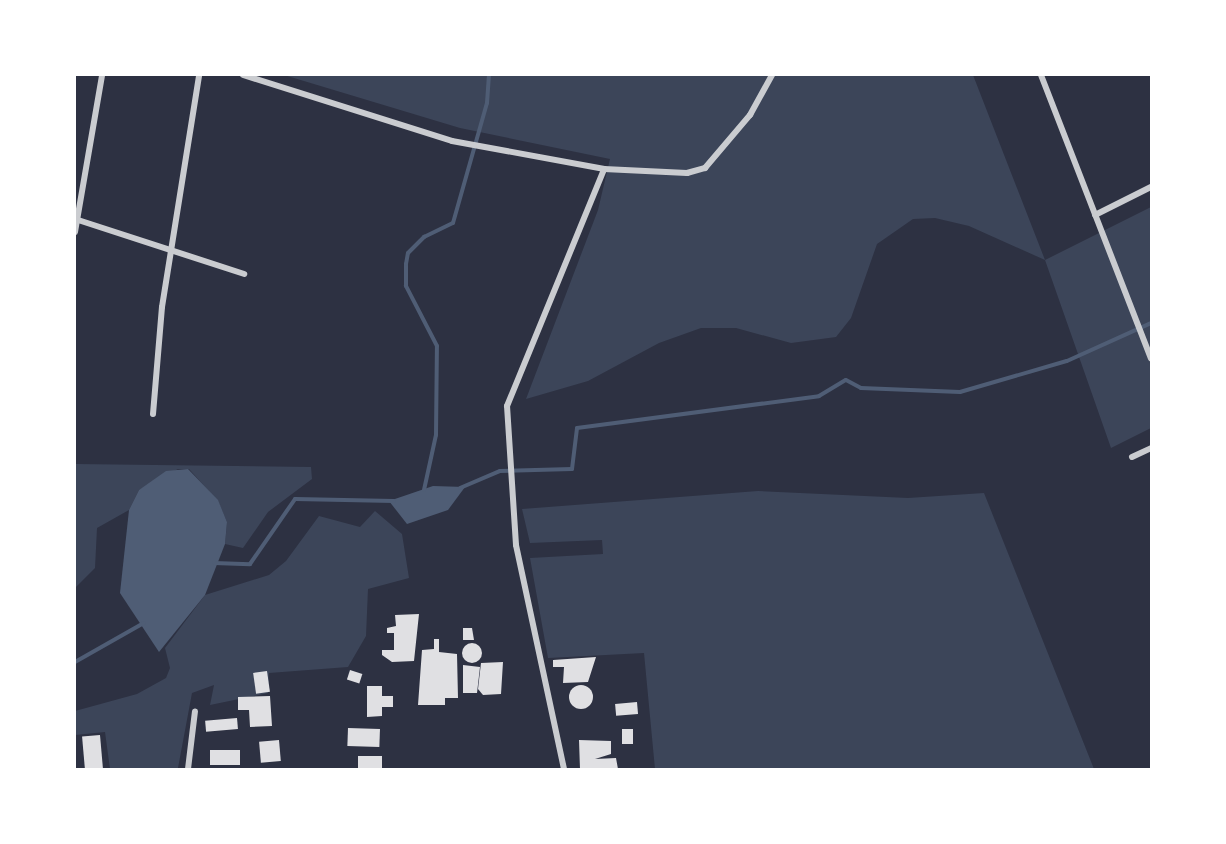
<!DOCTYPE html>
<html>
<head>
<meta charset="utf-8">
<style>
  body { margin:0 }
  #map { position:relative; width:1226px; height:844px; overflow:hidden; background:#2d3142; font-family:Jost,sans-serif }
  div>[style] { position:absolute }
  .green>* { inset:0; background:#3c4559 }
  .water>* { inset:0; background:#4f5d75 }
  .stream>* { height:4px; margin:-2px; padding:0 2px; transform-origin:2px; border-radius:2px; background:#4f5d75 }
  .building>* { inset:0; background:#e0e0e3; transform-origin:0 0 }
  .round { border-radius:50% }
  .minor>* { height:6px; margin:-3px; padding:0 3px; transform-origin:3px; border-radius:3px; background:#caccd0 }
  span { translate:-50% -50%; white-space:nowrap; text-align:center; line-height:1.15; -webkit-text-stroke:5px #fff; paint-order:stroke }
  .frame { position:absolute; inset:0; border:76px solid #fff; pointer-events:none }
</style>
</head>
<body>
<div id="map">
  <div class="green">
    <div style="clip-path:polygon(284px 75px,973px 75px,1045px 260px,1151px 207px,1151px 428px,1111px 448px,1045px 260px,969px 226px,935px 218px,913px 219px,877px 244px,851px 318px,836px 337px,791px 343px,736px 328px,701px 328px,659px 343px,588px 381px,526px 399px,598px 210px,610px 159px,460px 128px)"></div>
    <div style="clip-path:polygon(75px 464px,311px 467px,312px 479px,268px 512px,243px 548px,225px 544px,227px 522px,218px 501px,189px 469px,178px 469px,139px 490px,129px 510px,97px 528px,95px 568px,75px 588px)"></div>
    <div style="clip-path:polygon(758px 491px,908px 498px,984px 493px,1094px 769px,655px 769px,644px 653px,548px 658px,530px 558px,603px 554px,602px 540px,530px 543px,522px 509px)"></div>
    <div style="clip-path:polygon(375px 511px,402px 534px,409px 578px,368px 589px,366px 636px,348px 667px,269px 673px,268px 693px,210px 705px,214px 685px,192px 693px,178px 768px,110px 769px,105px 732px,75px 735px,75px 711px,137px 694px,166px 678px,170px 668px,165px 648px,205px 595px,269px 575px,286px 561px,319px 516px,360px 527px)"></div>
  </div>
  <div class="water">
    <div style="clip-path:polygon(188px 469px,218px 500px,227px 522px,225px 544px,205px 595px,159px 652px,120px 593px,129px 510px,139px 490px,166px 471px)"></div>
    <div style="clip-path:polygon(433px 486px,465px 487px,448px 510px,407px 524px,389px 501px)"></div>
  </div>
  <div class="stream">
    <div style="left:460px;top:488px;width:43px;rotate:-23deg"></div>
    <div style="left:500px;top:471px;width:72px;rotate:-1.6deg"></div>
    <div style="left:572px;top:469px;width:41px;rotate:-83deg"></div>
    <div style="left:577px;top:428px;width:244px;rotate:-7.5deg"></div>
    <div style="left:819px;top:396px;width:31px;rotate:-31deg"></div>
    <div style="left:846px;top:380px;width:17px;rotate:28deg"></div>
    <div style="left:861px;top:388px;width:99px;rotate:2.3deg"></div>
    <div style="left:960px;top:392px;width:111px;rotate:-16.2deg"></div>
    <div style="left:1067px;top:361px;width:92px;rotate:-24.3deg"></div>
    <div style="left:424px;top:490px;width:56px;rotate:-77.7deg"></div>
    <div style="left:436px;top:435px;width:89px;rotate:-89.4deg"></div>
    <div style="left:437px;top:346px;width:68px;rotate:-117.3deg"></div>
    <div style="left:406px;top:286px;width:22px;rotate:-90deg"></div>
    <div style="left:406px;top:264px;width:11px;rotate:-80deg"></div>
    <div style="left:408px;top:253px;width:23px;rotate:-45deg"></div>
    <div style="left:424px;top:237px;width:32px;rotate:-26deg"></div>
    <div style="left:453px;top:223px;width:125px;rotate:-74.2deg"></div>
    <div style="left:487px;top:103px;width:28px;rotate:-86deg"></div>
    <div style="left:214px;top:563px;width:36px;rotate:2deg"></div>
    <div style="left:250px;top:564px;width:79px;rotate:-55.3deg"></div>
    <div style="left:295px;top:499px;width:99px;rotate:1.2deg"></div>
    <div style="left:75px;top:662px;width:79px;rotate:-29.5deg"></div>
  </div>
  <div class="building">
    <div style="clip-path:polygon(419px 614px,414px 661px,392px 662px,382px 655px,382px 650px,394px 650px,394px 633px,387px 633px,387px 628px,396px 626px,395px 615px)"></div>
    <div style="clip-path:polygon(463px 628px,472px 628px,474px 640px,463px 640px)"></div>
    <div style="clip-path:polygon(434px 639px,439px 639px,439px 652px,457px 654px,458px 698px,445px 698px,445px 705px,418px 705px,422px 650px,434px 649px)"></div>
    <div class="round" style="left:462px;top:643px;width:20px;height:20px"></div>
    <div style="clip-path:polygon(596px 657px,588px 682px,563px 683px,564px 667px,553px 667px,553px 660px)"></div>
    <div style="clip-path:polygon(503px 662px,501px 694px,483px 695px,478px 689px,481px 663px)"></div>
    <div style="clip-path:polygon(463px 665px,480px 667px,477px 693px,463px 693px)"></div>
    <div style="left:350px;top:670px;width:13px;height:10px;rotate:18deg"></div>
    <div style="left:267px;top:671px;width:21px;height:14px;rotate:82deg"></div>
    <div class="round" style="left:569px;top:685px;width:24px;height:24px"></div>
    <div style="clip-path:polygon(367px 686px,382px 686px,382px 696px,393px 696px,393px 707px,382px 707px,382px 716px,367px 717px)"></div>
    <div style="clip-path:polygon(270px 696px,272px 726px,250px 727px,249px 710px,238px 710px,238px 697px)"></div>
    <div style="left:637px;top:702px;width:12px;height:22px;rotate:85deg"></div>
    <div style="left:237px;top:718px;width:11px;height:32px;rotate:85deg"></div>
    <div style="left:348px;top:728px;width:32px;height:18px;rotate:2deg"></div>
    <div style="left:622px;top:729px;width:11px;height:15px"></div>
    <div style="left:100px;top:735px;width:34px;height:18px;rotate:85deg"></div>
    <div style="left:279px;top:740px;width:21px;height:20px;rotate:85deg"></div>
    <div style="clip-path:polygon(579px 740px,611px 741px,611px 754px,595px 759px,616px 758px,618px 769px,580px 769px)"></div>
    <div style="left:210px;top:750px;width:30px;height:15px"></div>
    <div style="left:382px;top:756px;width:13px;height:24px;rotate:90deg"></div>
  </div>
  <div class="minor">
    <div style="left:243px;top:75px;width:219px;rotate:17.5deg"></div>
    <div style="left:452px;top:141px;width:155px;rotate:10.4deg"></div>
    <div style="left:1041px;top:75px;width:304px;rotate:68.8deg"></div>
    <div style="left:1095px;top:215px;width:63px;rotate:-26.6deg"></div>
    <div style="left:75px;top:219px;width:178px;rotate:18deg"></div>
    <div style="left:75px;top:232px;width:159px;rotate:-80.2deg"></div>
    <div style="left:153px;top:414px;width:107px;rotate:-85.2deg"></div>
    <div style="left:162px;top:307px;width:235px;rotate:-80.9deg"></div>
    <div style="left:1132px;top:457px;width:21px;rotate:-25deg"></div>
    <div style="left:188px;top:769px;width:58px;rotate:-83.1deg"></div>
    <div style="left:564px;top:769px;width:229px;rotate:-102.1deg"></div>
    <div style="left:516px;top:545px;width:139px;rotate:-93.7deg"></div>
    <div style="left:507px;top:406px;width:256px;rotate:-67.7deg"></div>
    <div style="left:604px;top:169px;width:83px;rotate:2.8deg"></div>
    <div style="left:687px;top:173px;width:19px;rotate:-16deg"></div>
    <div style="left:705px;top:168px;width:70px;rotate:-49.7deg"></div>
    <div style="left:750px;top:115px;width:46px;rotate:-61.2deg"></div>
  </div>
  <div class="frame"></div>
</div>
</body>
</html>
